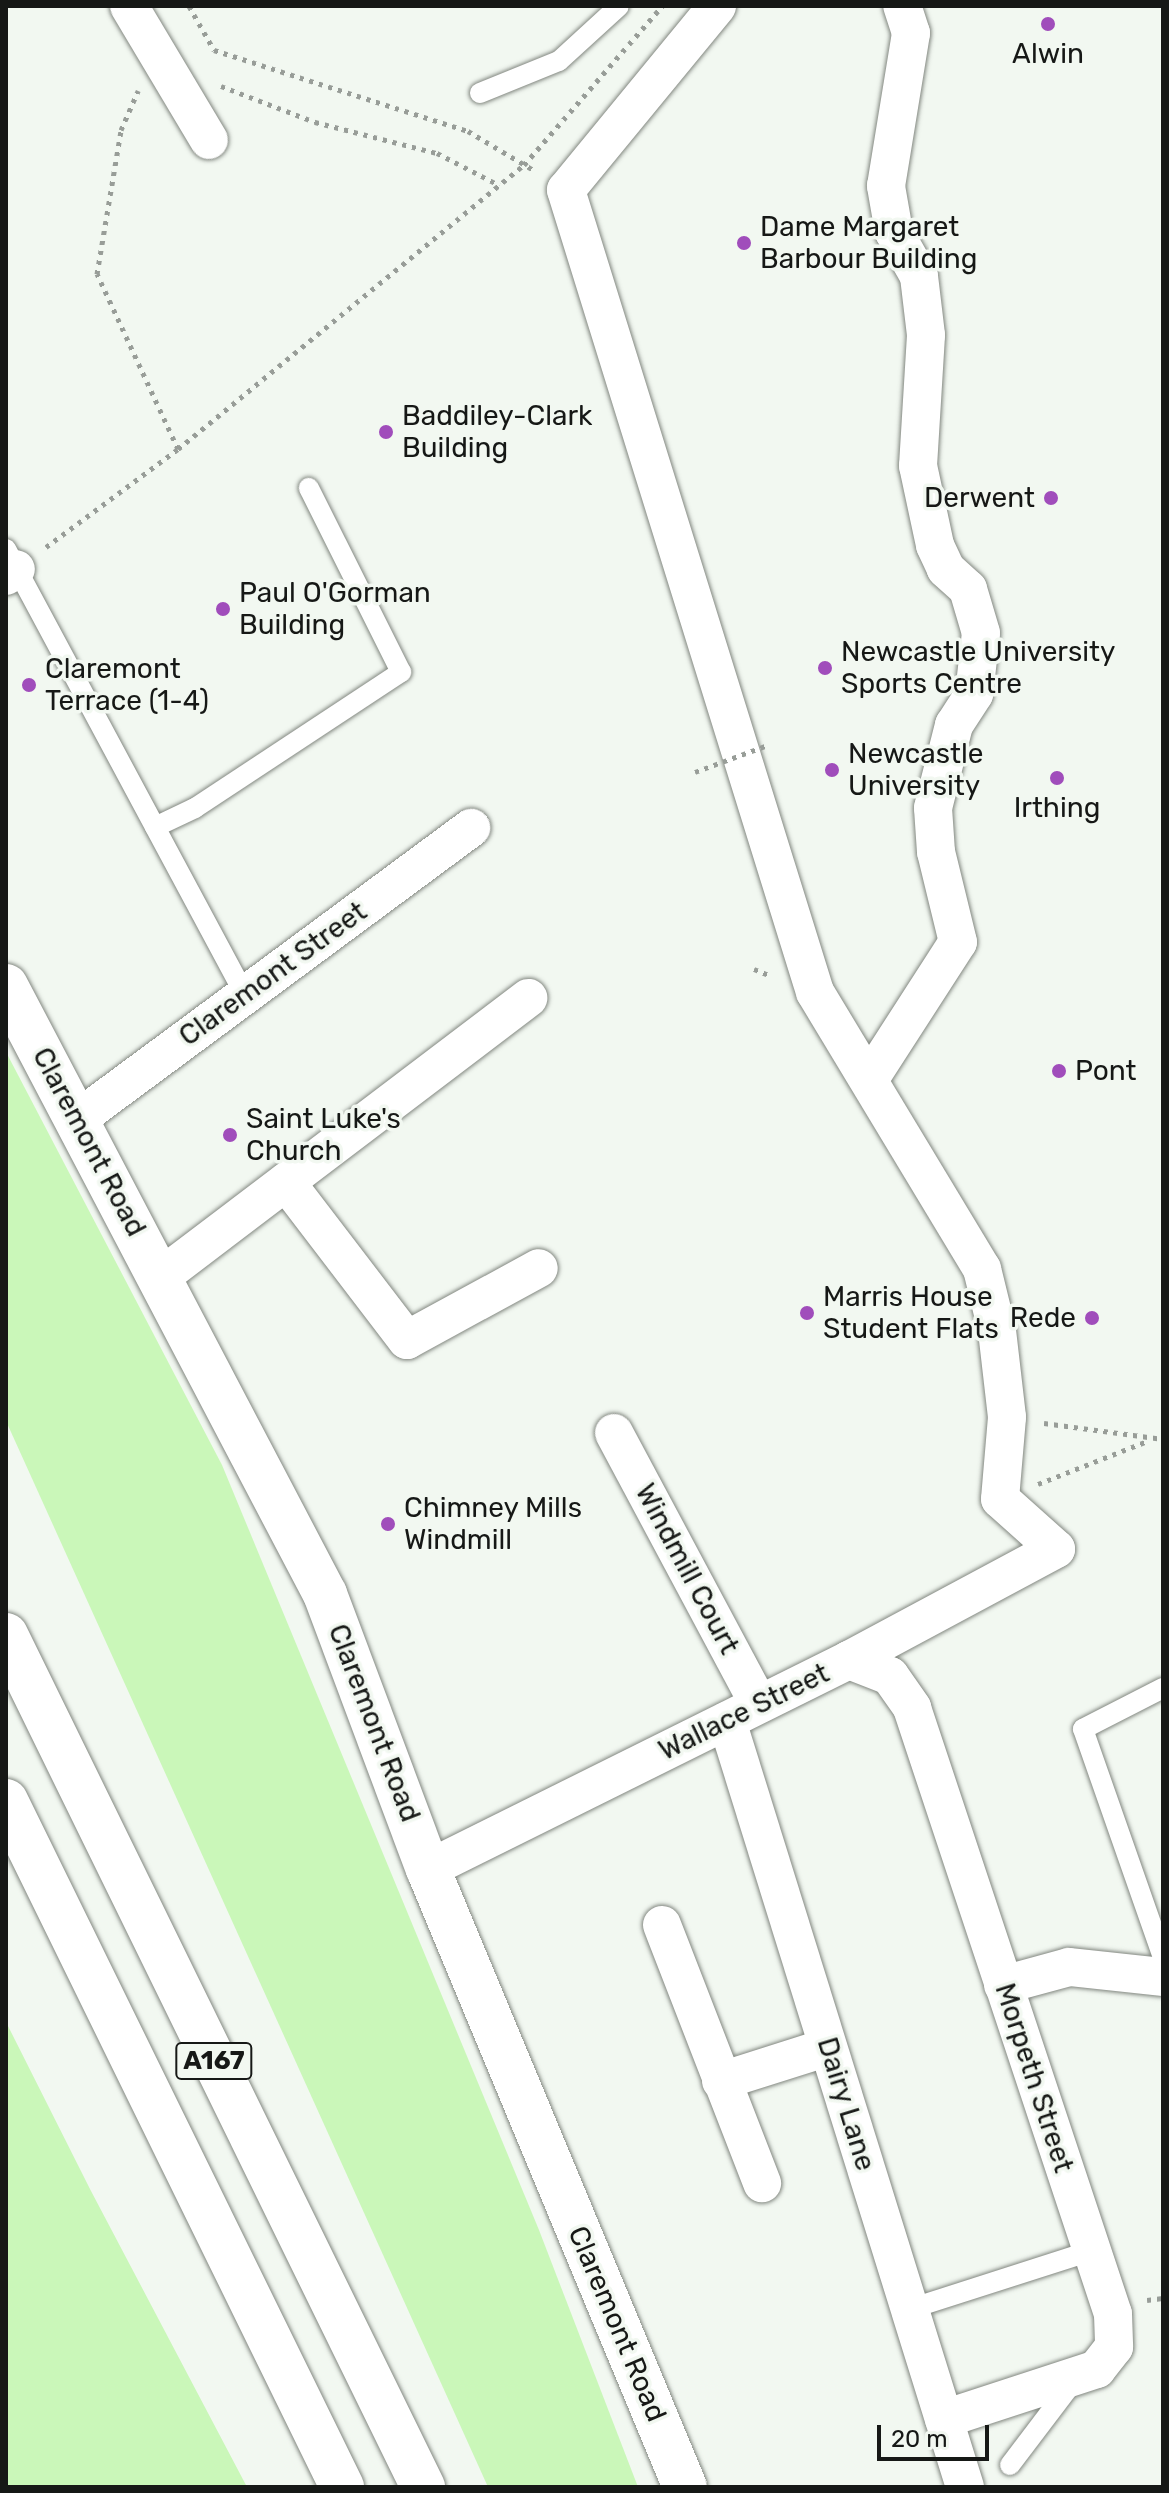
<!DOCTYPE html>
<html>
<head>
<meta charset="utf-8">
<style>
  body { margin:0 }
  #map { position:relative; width:1169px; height:2493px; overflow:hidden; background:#f2f8f1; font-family:Rubik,sans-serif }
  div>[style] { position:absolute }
  .green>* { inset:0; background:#caf7b9 }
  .path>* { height:5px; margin-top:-2.5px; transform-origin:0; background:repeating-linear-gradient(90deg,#989d98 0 4px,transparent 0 10px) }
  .roads { filter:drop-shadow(0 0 2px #828780) drop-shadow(0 0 2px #828780) }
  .service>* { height:20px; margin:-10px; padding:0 10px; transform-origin:10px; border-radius:10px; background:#fff }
  .minor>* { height:38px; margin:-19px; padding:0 19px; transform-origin:19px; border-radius:19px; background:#fff }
  .tertiary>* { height:44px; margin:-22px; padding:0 22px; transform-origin:22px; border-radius:22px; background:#fff }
  .trunk>* { height:44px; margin:-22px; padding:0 22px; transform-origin:22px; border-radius:22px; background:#fff }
  .path-bridge>* { height:5px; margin-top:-2.5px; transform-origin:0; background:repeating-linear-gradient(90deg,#989d98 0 4px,transparent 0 10px) }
  .dots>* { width:22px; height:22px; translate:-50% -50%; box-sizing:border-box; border:4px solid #f2f8f1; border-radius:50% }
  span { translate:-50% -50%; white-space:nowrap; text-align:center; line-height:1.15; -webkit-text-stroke:7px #f2f8f1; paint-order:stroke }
  .shield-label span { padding:2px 6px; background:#f2f8f1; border:2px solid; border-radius:6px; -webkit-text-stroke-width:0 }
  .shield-label { font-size:26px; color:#161816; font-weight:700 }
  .poi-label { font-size:28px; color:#161816 }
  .left { translate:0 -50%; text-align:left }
  .right { translate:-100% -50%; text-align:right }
  .street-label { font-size:28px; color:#161816 }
  .frame { position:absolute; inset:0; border:8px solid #161816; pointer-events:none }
  .scale { position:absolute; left:877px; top:2425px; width:112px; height:36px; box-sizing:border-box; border:4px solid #161816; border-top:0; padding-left:10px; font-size:24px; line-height:28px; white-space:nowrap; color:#161816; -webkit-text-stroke:6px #f2f8f1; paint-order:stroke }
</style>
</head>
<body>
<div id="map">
  <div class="green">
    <div style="clip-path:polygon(6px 1052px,222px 1465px,539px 2230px,638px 2487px,488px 2487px,6px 1421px)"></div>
    <div style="clip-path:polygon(6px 2022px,91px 2191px,247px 2487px,6px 2487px)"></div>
  </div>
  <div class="path">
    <div style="left:189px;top:6px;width:51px;rotate:60.4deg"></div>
    <div style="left:214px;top:50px;width:267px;rotate:17.7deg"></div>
    <div style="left:468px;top:131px;width:78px;rotate:30.8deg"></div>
    <div style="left:221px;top:86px;width:101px;rotate:21deg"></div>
    <div style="left:315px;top:122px;width:126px;rotate:14.3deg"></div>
    <div style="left:437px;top:153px;width:70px;rotate:27.3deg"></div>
    <div style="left:178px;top:449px;width:448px;rotate:-39.4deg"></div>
    <div style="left:524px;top:165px;width:211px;rotate:-49deg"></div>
    <div style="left:46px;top:547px;width:164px;rotate:-36.6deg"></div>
    <div style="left:178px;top:449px;width:193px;rotate:-114.8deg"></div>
    <div style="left:97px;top:274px;width:146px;rotate:-80.5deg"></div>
    <div style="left:121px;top:130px;width:43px;rotate:-66.4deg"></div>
    <div style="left:754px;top:969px;width:18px;rotate:22deg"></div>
    <div style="left:1044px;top:1423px;width:120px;rotate:7.7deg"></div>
    <div style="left:1038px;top:1484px;width:118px;rotate:-21.4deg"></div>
    <div style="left:1147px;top:2300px;width:16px;rotate:-7deg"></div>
  </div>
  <div class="roads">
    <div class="service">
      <div style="left:480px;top:93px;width:85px;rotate:-22.1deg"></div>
      <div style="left:559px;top:61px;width:81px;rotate:-42.5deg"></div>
      <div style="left:6px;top:549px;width:506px;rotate:61.81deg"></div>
      <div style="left:155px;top:827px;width:44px;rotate:-25.4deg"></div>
      <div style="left:195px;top:808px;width:247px;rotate:-33.4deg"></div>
      <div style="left:401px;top:672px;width:206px;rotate:-116.6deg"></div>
      <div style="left:1163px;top:1688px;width:90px;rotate:152.9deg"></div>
      <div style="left:1083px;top:1729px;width:243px;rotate:70.7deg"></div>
      <div style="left:910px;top:2309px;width:190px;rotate:-17.8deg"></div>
      <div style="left:1010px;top:2465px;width:104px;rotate:-52.8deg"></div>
    </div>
    <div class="minor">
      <div style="left:129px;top:6px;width:156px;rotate:59.2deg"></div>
      <div style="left:6px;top:576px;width:12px;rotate:-35deg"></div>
      <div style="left:869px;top:1080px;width:164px;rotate:-57.2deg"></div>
      <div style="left:958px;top:942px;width:93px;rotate:-103.7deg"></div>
      <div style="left:936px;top:852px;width:44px;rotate:-93.9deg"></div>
      <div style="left:933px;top:808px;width:86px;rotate:-75.8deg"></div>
      <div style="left:954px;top:725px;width:37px;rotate:-57deg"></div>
      <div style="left:974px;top:694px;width:61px;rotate:-83.5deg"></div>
      <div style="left:981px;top:633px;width:46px;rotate:-106.5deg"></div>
      <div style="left:968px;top:589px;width:30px;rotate:-138deg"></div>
      <div style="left:946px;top:569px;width:26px;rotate:-115deg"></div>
      <div style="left:935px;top:545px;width:81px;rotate:-102.1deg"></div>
      <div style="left:918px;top:466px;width:131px;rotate:-86.5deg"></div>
      <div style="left:926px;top:335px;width:59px;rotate:-96.8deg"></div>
      <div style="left:919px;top:276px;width:51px;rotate:-119.6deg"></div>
      <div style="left:894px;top:232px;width:47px;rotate:-99.9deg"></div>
      <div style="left:886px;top:186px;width:155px;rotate:-80.7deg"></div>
      <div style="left:911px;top:33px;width:28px;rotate:-108deg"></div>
      <div style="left:75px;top:1121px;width:493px;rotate:-36.5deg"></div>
      <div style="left:286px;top:1182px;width:199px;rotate:52.6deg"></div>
      <div style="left:407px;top:1340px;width:150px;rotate:-28.6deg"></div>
      <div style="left:162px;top:1276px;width:460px;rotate:-37.2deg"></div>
      <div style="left:614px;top:1433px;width:307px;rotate:61.9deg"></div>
      <div style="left:849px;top:1660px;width:44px;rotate:21.3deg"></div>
      <div style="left:890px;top:1676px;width:39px;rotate:55deg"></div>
      <div style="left:912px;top:1708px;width:638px;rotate:71.65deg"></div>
      <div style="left:1113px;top:2314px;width:33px;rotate:88deg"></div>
      <div style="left:1114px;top:2347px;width:28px;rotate:128deg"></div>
      <div style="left:1097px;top:2369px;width:161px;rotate:161.9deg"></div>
      <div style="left:727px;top:1721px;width:802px;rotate:72.74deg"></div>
      <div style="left:428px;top:1869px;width:470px;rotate:-26.4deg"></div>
      <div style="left:849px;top:1660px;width:235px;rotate:-28.2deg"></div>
      <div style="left:1056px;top:1549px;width:75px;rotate:-138.2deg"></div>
      <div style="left:1000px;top:1499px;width:82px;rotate:-85.1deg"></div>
      <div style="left:1007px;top:1417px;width:88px;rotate:-96.6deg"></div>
      <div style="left:997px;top:1330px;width:63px;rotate:-103.8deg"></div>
      <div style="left:982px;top:1269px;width:323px;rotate:-121.1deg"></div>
      <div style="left:815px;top:992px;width:840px;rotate:-107.25deg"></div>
      <div style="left:566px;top:190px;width:238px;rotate:-50.6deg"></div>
      <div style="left:662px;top:1925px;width:277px;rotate:68.8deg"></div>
      <div style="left:1003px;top:1985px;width:68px;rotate:-15.3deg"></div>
      <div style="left:1069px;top:1967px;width:95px;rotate:6.1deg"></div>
      <div style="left:721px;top:2081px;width:112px;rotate:-17.6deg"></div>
    </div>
    <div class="tertiary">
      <div style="left:6px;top:986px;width:687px;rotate:62.32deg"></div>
      <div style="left:325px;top:1594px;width:294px;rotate:69.5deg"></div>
      <div style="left:428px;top:1869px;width:669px;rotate:67.42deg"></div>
    </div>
    <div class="trunk">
      <div style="left:6px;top:1635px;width:949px;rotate:63.92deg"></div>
      <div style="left:6px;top:1801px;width:764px;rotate:63.9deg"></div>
    </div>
  </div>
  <div class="path-bridge">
    <div style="left:695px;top:772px;width:78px;rotate:-20.3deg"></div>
  </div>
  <div class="dots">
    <div style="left:1048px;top:24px;background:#a04dbb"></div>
    <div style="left:744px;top:243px;background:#a04dbb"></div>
    <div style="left:386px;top:432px;background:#a04dbb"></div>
    <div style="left:1051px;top:498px;background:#a04dbb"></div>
    <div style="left:223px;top:609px;background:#a04dbb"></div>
    <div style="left:825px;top:668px;background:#a04dbb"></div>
    <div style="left:29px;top:685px;background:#a04dbb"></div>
    <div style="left:832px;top:770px;background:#a04dbb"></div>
    <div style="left:1057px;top:778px;background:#a04dbb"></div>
    <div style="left:1059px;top:1071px;background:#a04dbb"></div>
    <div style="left:230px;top:1135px;background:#a04dbb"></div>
    <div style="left:807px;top:1313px;background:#a04dbb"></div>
    <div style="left:1092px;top:1318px;background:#a04dbb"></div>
    <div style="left:388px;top:1524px;background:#a04dbb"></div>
  </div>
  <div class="shield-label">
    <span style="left:214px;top:2061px">A167</span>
  </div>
  <div class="poi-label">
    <span style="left:1048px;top:54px">Alwin</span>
    <span class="left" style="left:760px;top:243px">Dame Margaret<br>Barbour Building</span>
    <span class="left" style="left:402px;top:432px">Baddiley-Clark<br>Building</span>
    <span class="right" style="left:1035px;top:498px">Derwent</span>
    <span class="left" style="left:239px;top:609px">Paul O'Gorman<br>Building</span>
    <span class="left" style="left:841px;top:668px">Newcastle University<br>Sports Centre</span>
    <span class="left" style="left:45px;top:685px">Claremont<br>Terrace (1-4)</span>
    <span class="left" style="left:848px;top:770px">Newcastle<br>University</span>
    <span style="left:1057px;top:808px">Irthing</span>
    <span class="left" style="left:1075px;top:1071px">Pont</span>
    <span class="left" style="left:246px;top:1135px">Saint Luke's<br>Church</span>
    <span class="left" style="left:823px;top:1313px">Marris House<br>Student Flats</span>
    <span class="right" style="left:1076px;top:1318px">Rede</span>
    <span class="left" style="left:404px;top:1524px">Chimney Mills<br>Windmill</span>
  </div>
  <div class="street-label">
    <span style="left:273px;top:974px;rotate:-36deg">Claremont Street</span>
    <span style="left:89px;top:1142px;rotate:62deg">Claremont Road</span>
    <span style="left:687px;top:1569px;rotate:62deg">Windmill Court</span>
    <span style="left:744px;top:1712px;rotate:-26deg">Wallace Street</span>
    <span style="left:374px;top:1723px;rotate:69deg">Claremont Road</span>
    <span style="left:1034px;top:2078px;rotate:72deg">Morpeth Street</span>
    <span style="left:846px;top:2104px;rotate:73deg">Dairy Lane</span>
    <span style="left:617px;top:2324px;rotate:67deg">Claremont Road</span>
  </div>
  <div class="frame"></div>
  <div class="scale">20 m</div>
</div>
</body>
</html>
